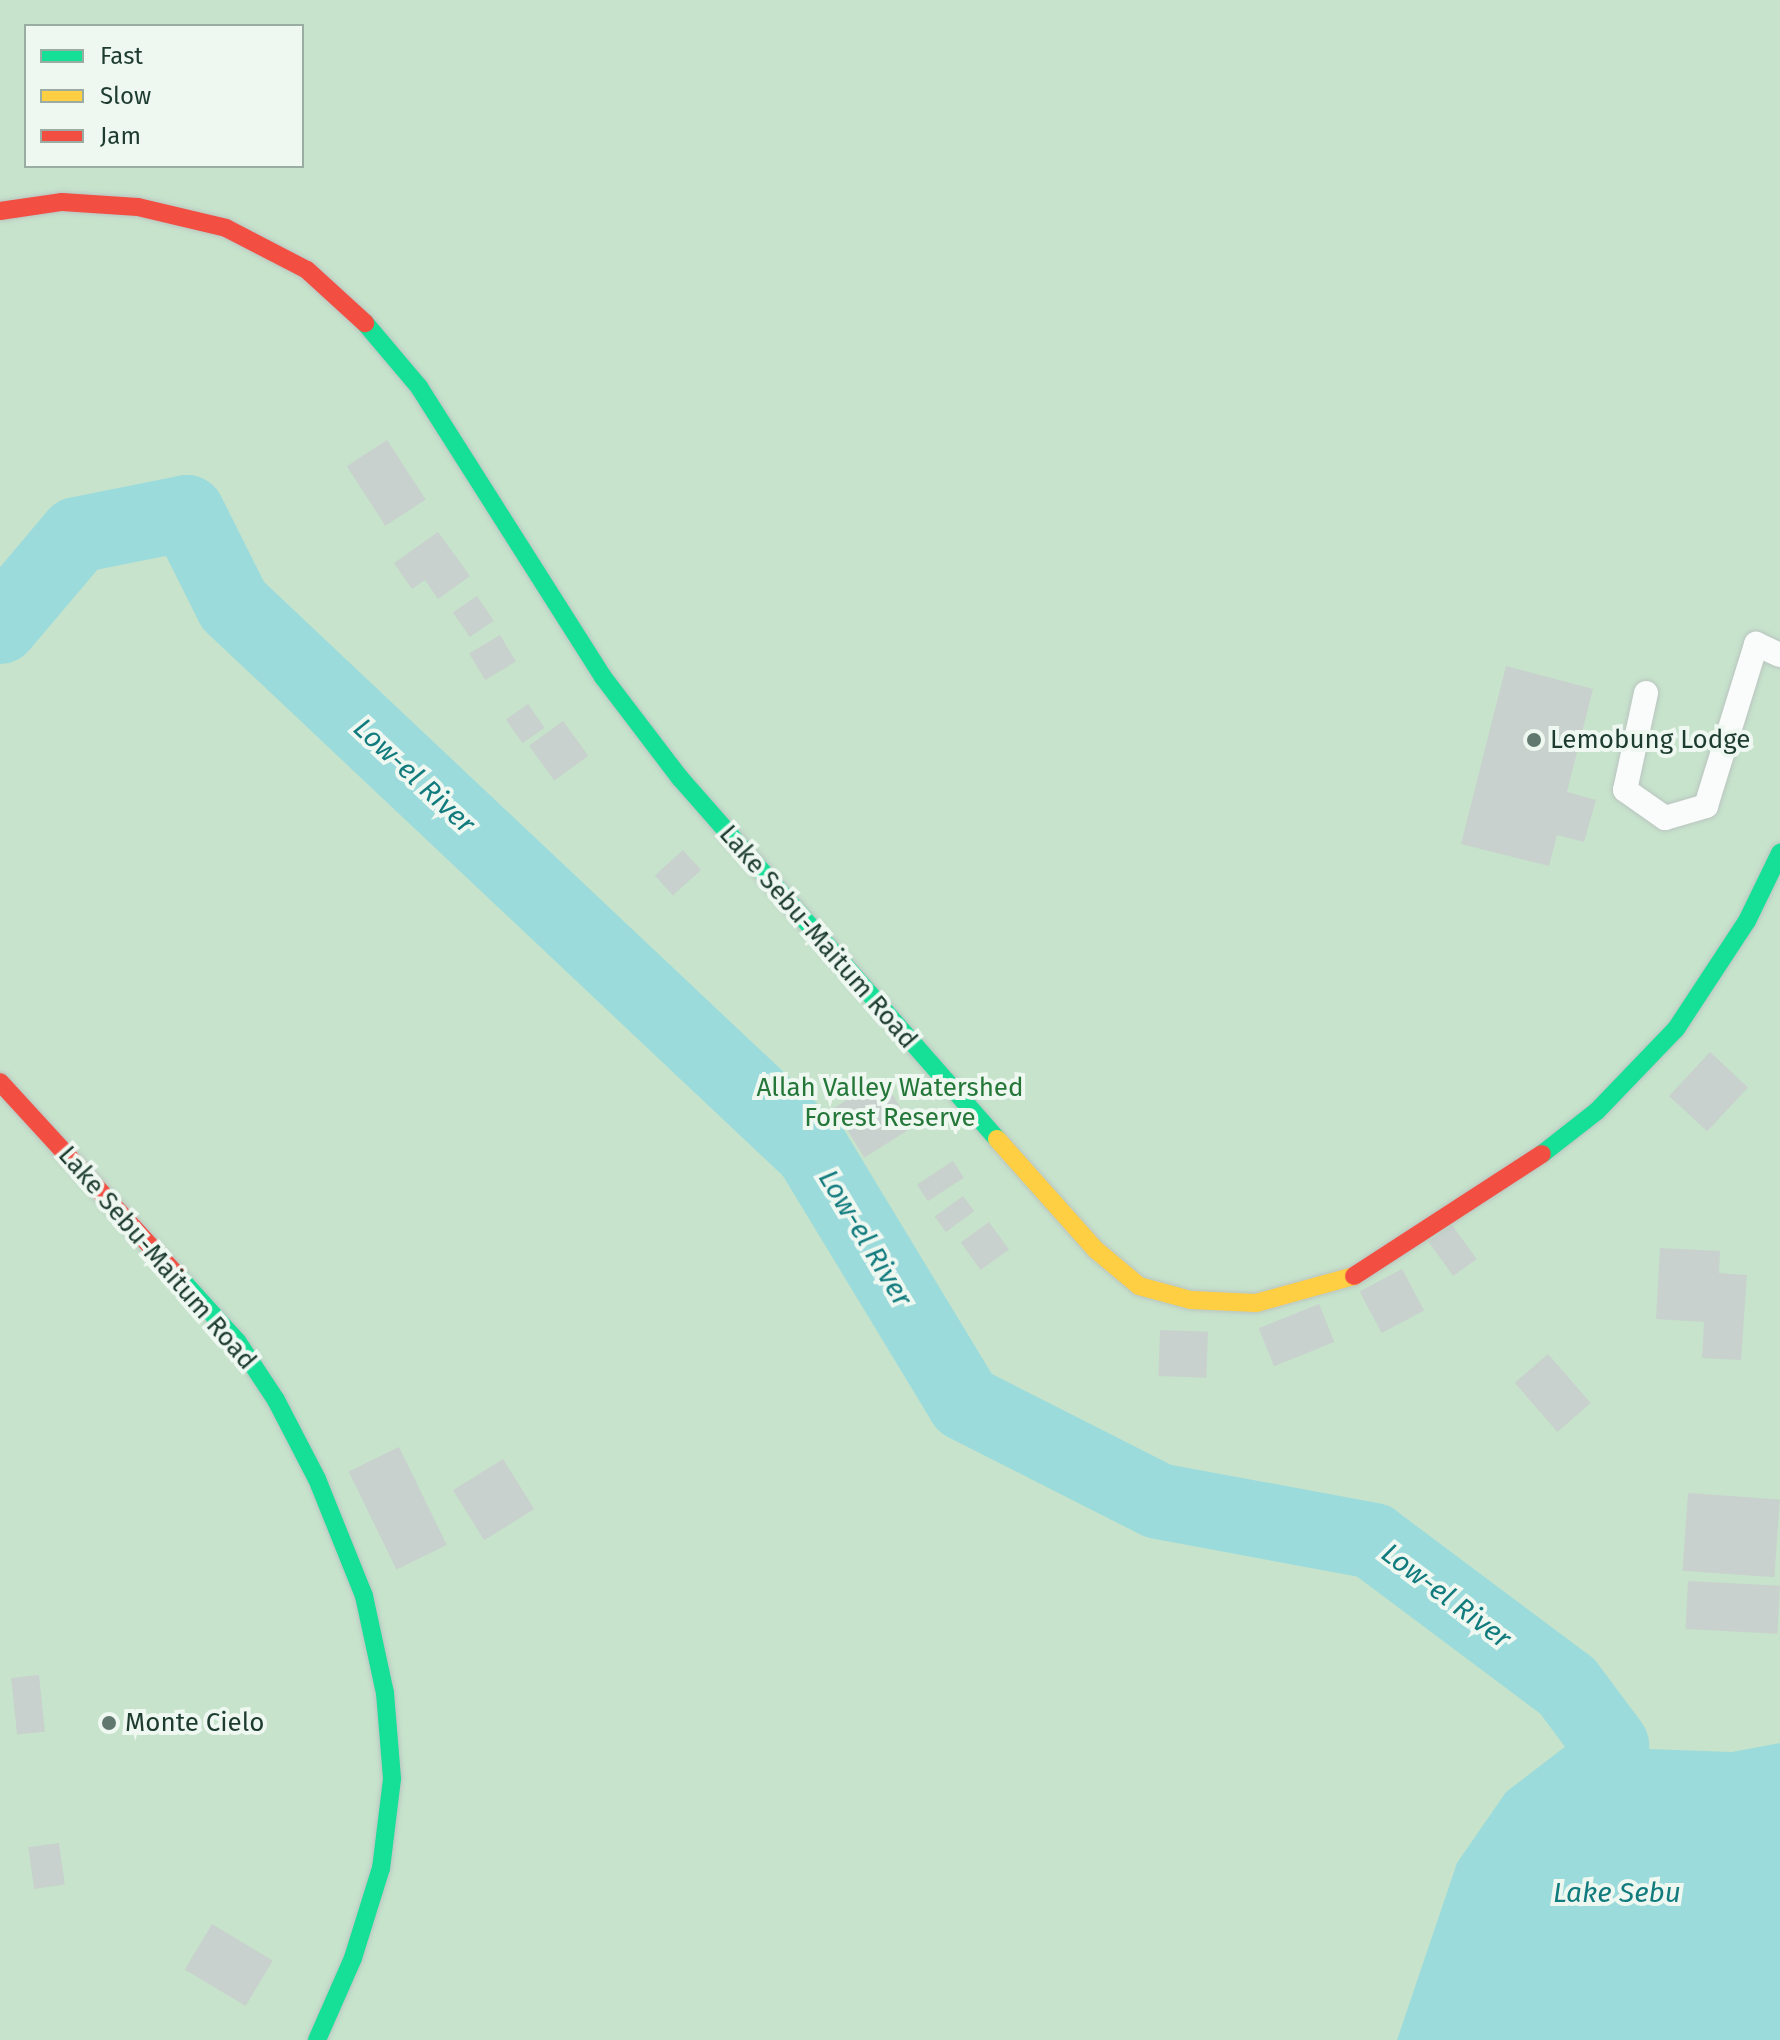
<!DOCTYPE html>
<html>
<head>
<meta charset="utf-8">
<style>
  body { margin:0 }
  #map { position:relative; width:1780px; height:2040px; overflow:hidden; background:#e0e8e4; font-family:"Fira Sans",sans-serif }
  div>[style] { position:absolute }
  .green>* { inset:0; background:#c7e3cc }
  .water>* { inset:0; background:#9cdbdb }
  .river>* { height:76px; margin:-38px; padding:0 38px; transform-origin:38px; border-radius:38px; background:#9cdbdb }
  .building>* { inset:0; background:#c8d1cd; transform-origin:0 0 }
  .roads { filter:drop-shadow(0 0 2px #bac5c0) drop-shadow(0 0 2px #bac5c0) }
  .lane>* { height:24px; margin:-12px; padding:0 12px; transform-origin:12px; border-radius:12px; background:#fafcfb }
  .fast>* { height:18px; margin:-9px; padding:0 9px; transform-origin:9px; border-radius:9px; background:#16e098 }
  .slow>* { height:18px; margin:-9px; padding:0 9px; transform-origin:9px; border-radius:9px; background:#ffcf43 }
  .jam>* { height:18px; margin:-9px; padding:0 9px; transform-origin:9px; border-radius:9px; background:#f24e42 }
  .dots>* { width:22px; height:22px; translate:-50% -50%; box-sizing:border-box; border:4px solid #eef8f1; border-radius:50% }
  span { translate:-50% -50%; white-space:nowrap; text-align:center; line-height:1.15; -webkit-text-stroke:8px #eef8f1; paint-order:stroke }
  .poi-label { font-size:26px; color:#1d3c2f }
  .left { translate:0 -50%; text-align:left }
  .street-label { font-size:26px; color:#1d3c2f }
  .park-label { font-size:26px; color:#247738 }
  .water-label { font-size:28px; color:#127b7e; font-style:italic }
  .legend { position:absolute; left:24px; top:24px; width:280px; height:144px; box-sizing:border-box; background:#eef8f1; border:2px solid #9aada3; margin:0; padding:10px 14px; list-style:none; font-size:24px; color:#1d3c2f }
  .legend li { display:flex; align-items:center; gap:16px; height:40px }
  .legend b { width:40px; border:2px solid #9aada3 }
</style>
</head>
<body>
<div id="map">
  <div class="green">
    <div style="clip-path:polygon(evenodd,0 0,1780px 0,1780px 2040px,0 2040px,0 0,26px 26px,302px 26px,302px 166px,26px 166px,26px 26px)"></div>
  </div>
  <div class="water">
    <div style="clip-path:polygon(1780px 1743px,1780px 2040px,1397px 2040px,1457px 1863px,1506px 1792px,1566px 1746px,1732px 1752px)"></div>
  </div>
  <div class="river">
    <div style="left:0;top:626px;width:119px;rotate:-49.8deg"></div>
    <div style="left:77px;top:535px;width:112px;rotate:-11.3deg"></div>
    <div style="left:187px;top:513px;width:103px;rotate:63.4deg"></div>
    <div style="left:233px;top:605px;width:797px;rotate:43.32deg"></div>
    <div style="left:813px;top:1152px;width:293px;rotate:58.8deg"></div>
    <div style="left:965px;top:1403px;width:216px;rotate:26.9deg"></div>
    <div style="left:1158px;top:1501px;width:219px;rotate:10.5deg"></div>
    <div style="left:1373px;top:1541px;width:242px;rotate:36.8deg"></div>
    <div style="left:1567px;top:1686px;width:74px;rotate:53.3deg"></div>
  </div>
  <div class="building">
    <div style="left:387px;top:440px;width:71px;height:48px;rotate:57deg"></div>
    <div style="clip-path:polygon(438px 532px,470px 576px,438px 599px,425px 580px,412px 589px,394px 563px)"></div>
    <div style="left:477px;top:596px;width:30px;height:29px;rotate:56deg"></div>
    <div style="left:500px;top:635px;width:31px;height:36px;rotate:59deg"></div>
    <div style="clip-path:polygon(1506px 666px,1593px 689px,1567px 792px,1596px 800px,1584px 842px,1557px 835px,1549px 866px,1461px 844px)"></div>
    <div style="left:528px;top:704px;width:29px;height:27px;rotate:55deg"></div>
    <div style="left:563px;top:721px;width:43px;height:42px;rotate:54deg"></div>
    <div style="left:683px;top:850px;width:27px;height:38px;rotate:48deg"></div>
    <div style="left:1710px;top:1052px;width:52px;height:60px;rotate:43deg"></div>
    <div style="left:882px;top:1078px;width:58px;height:57px;rotate:58deg"></div>
    <div style="left:953px;top:1161px;width:20px;height:43px;rotate:57deg"></div>
    <div style="left:963px;top:1196px;width:19px;height:35px;rotate:54deg"></div>
    <div style="left:989px;top:1222px;width:34px;height:35px;rotate:54deg"></div>
    <div style="left:1452px;top:1225px;width:42px;height:29px;rotate:54deg"></div>
    <div style="clip-path:polygon(1660px 1248px,1720px 1251px,1719px 1273px,1747px 1275px,1741px 1360px,1702px 1358px,1704px 1322px,1656px 1319px)"></div>
    <div style="left:1402px;top:1269px;width:47px;height:48px;rotate:62deg"></div>
    <div style="left:1319px;top:1304px;width:41px;height:65px;rotate:68deg"></div>
    <div style="left:1160px;top:1330px;width:48px;height:46px;rotate:2deg"></div>
    <div style="left:1548px;top:1354px;width:65px;height:44px;rotate:49deg"></div>
    <div style="left:399px;top:1447px;width:109px;height:56px;rotate:64deg"></div>
    <div style="left:503px;top:1459px;width:59px;height:59px;rotate:58deg"></div>
    <div style="left:1688px;top:1493px;width:92px;height:78px;rotate:4deg"></div>
    <div style="left:1688px;top:1581px;width:92px;height:48px;rotate:3deg"></div>
    <div style="left:39px;top:1675px;width:57px;height:28px;rotate:84deg"></div>
    <div style="left:59px;top:1843px;width:42px;height:31px;rotate:82deg"></div>
    <div style="left:212px;top:1924px;width:71px;height:53px;rotate:31deg"></div>
  </div>
  <div class="roads">
    <div class="lane">
      <div style="left:1646px;top:693px;width:99px;rotate:102.2deg"></div>
      <div style="left:1625px;top:790px;width:49px;rotate:35deg"></div>
      <div style="left:1665px;top:818px;width:43px;rotate:-16.3deg"></div>
      <div style="left:1706px;top:806px;width:170px;rotate:-72.8deg"></div>
      <div style="left:1756px;top:644px;width:26px;rotate:25deg"></div>
    </div>
    <div class="fast">
      <div style="left:365px;top:323px;width:84px;rotate:49.8deg"></div>
      <div style="left:419px;top:387px;width:343px;rotate:57.6deg"></div>
      <div style="left:603px;top:677px;width:127px;rotate:52.7deg"></div>
      <div style="left:680px;top:778px;width:480px;rotate:48.7deg"></div>
      <div style="left:1542px;top:1154px;width:70px;rotate:-38deg"></div>
      <div style="left:1597px;top:1111px;width:114px;rotate:-46.1deg"></div>
      <div style="left:1676px;top:1029px;width:129px;rotate:-56.7deg"></div>
      <div style="left:1747px;top:921px;width:76px;rotate:-64.1deg"></div>
      <div style="left:178px;top:1276px;width:88px;rotate:47.8deg"></div>
      <div style="left:237px;top:1341px;width:71px;rotate:56.5deg"></div>
      <div style="left:276px;top:1400px;width:89px;rotate:62.6deg"></div>
      <div style="left:317px;top:1479px;width:126px;rotate:68.1deg"></div>
      <div style="left:364px;top:1596px;width:99px;rotate:77.8deg"></div>
      <div style="left:385px;top:1693px;width:86px;rotate:85.3deg"></div>
      <div style="left:392px;top:1779px;width:90px;rotate:97deg"></div>
      <div style="left:381px;top:1868px;width:94px;rotate:107.3deg"></div>
      <div style="left:353px;top:1958px;width:90px;rotate:113.7deg"></div>
    </div>
    <div class="slow">
      <div style="left:997px;top:1139px;width:149px;rotate:48.3deg"></div>
      <div style="left:1096px;top:1250px;width:56px;rotate:39.9deg"></div>
      <div style="left:1139px;top:1286px;width:54px;rotate:15.1deg"></div>
      <div style="left:1191px;top:1300px;width:65px;rotate:2.6deg"></div>
      <div style="left:1256px;top:1303px;width:102px;rotate:-15.4deg"></div>
    </div>
    <div class="jam">
      <div style="left:0;top:211px;width:63px;rotate:-8.3deg"></div>
      <div style="left:62px;top:202px;width:76px;rotate:3.8deg"></div>
      <div style="left:138px;top:207px;width:90px;rotate:13.4deg"></div>
      <div style="left:226px;top:228px;width:91px;rotate:27.4deg"></div>
      <div style="left:307px;top:270px;width:79px;rotate:42.4deg"></div>
      <div style="left:0;top:1082px;width:263px;rotate:47.5deg"></div>
      <div style="left:1354px;top:1276px;width:224px;rotate:-33deg"></div>
    </div>
  </div>
  <div class="dots">
    <div style="left:1534px;top:740px;background:#61786e"></div>
    <div style="left:109px;top:1723px;background:#61786e"></div>
  </div>
  <div class="poi-label">
    <span class="left" style="left:1550px;top:740px">Lemobung Lodge</span>
    <span class="left" style="left:125px;top:1723px">Monte Cielo</span>
  </div>
  <div class="street-label">
    <span style="left:818px;top:937px;rotate:49deg">Lake Sebu-Maitum Road</span>
    <span style="left:157px;top:1258px;rotate:49deg">Lake Sebu-Maitum Road</span>
  </div>
  <div class="park-label">
    <span style="left:890px;top:1103px">Allah Valley Watershed<br>Forest Reserve</span>
  </div>
  <div class="water-label">
    <span style="left:414px;top:776px;rotate:43deg">Low-el River</span>
    <span style="left:865px;top:1238px;rotate:59deg">Low-el River</span>
    <span style="left:1446px;top:1596px;rotate:37deg">Low-el River</span>
    <span style="left:1617px;top:1893px">Lake Sebu</span>
  </div>
  <ul class="legend">
  <li><b style="height:10px;background:#16e098"></b>Fast</li>
  <li><b style="height:10px;background:#ffcf43"></b>Slow</li>
  <li><b style="height:10px;background:#f24e42"></b>Jam</li>
  </ul>
</div>
</body>
</html>
